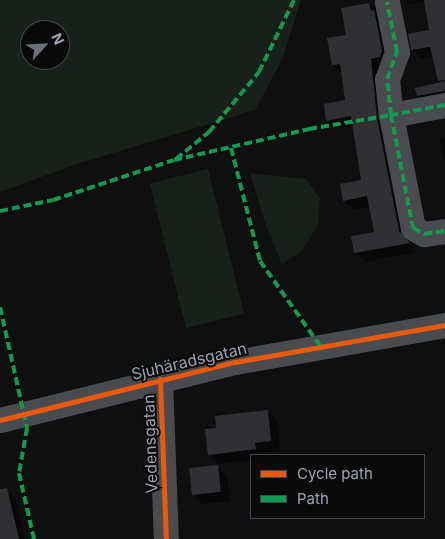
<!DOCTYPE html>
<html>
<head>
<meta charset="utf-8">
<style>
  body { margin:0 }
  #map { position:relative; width:445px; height:539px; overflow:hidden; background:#0f0f10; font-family:Inter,sans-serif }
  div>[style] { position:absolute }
  .green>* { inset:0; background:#19201b; transform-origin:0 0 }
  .shadow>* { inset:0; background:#0007 }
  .building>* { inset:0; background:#303032; transform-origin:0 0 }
  .minor>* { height:25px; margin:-12.5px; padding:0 12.5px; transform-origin:12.5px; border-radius:12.5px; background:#4a4b4f }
  .quiet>* { height:4px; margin-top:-2px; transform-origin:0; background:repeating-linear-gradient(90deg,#139951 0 8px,transparent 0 12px) }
  .cycleway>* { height:5px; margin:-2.5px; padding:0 2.5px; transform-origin:2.5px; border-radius:2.5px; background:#e8590c }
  span { translate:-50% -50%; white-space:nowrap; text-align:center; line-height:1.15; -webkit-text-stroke:4px #0a0a0b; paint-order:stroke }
  .street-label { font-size:16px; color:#a0a4b1 }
  .legend { position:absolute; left:250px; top:454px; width:175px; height:65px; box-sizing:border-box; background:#0a0a0b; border:1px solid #46484d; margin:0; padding:6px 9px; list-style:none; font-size:15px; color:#a0a4b1 }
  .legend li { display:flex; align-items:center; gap:10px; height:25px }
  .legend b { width:25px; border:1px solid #46484d }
  .north { position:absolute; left:20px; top:20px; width:50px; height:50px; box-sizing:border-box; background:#0a0a0b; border:1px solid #46484d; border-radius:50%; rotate:65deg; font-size:14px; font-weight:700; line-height:20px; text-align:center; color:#a0a4b1 }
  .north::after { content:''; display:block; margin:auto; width:18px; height:22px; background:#6d7079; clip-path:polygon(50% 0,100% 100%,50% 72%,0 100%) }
</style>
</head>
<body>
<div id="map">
  <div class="green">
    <div style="clip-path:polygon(evenodd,0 0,301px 0,282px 60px,255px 110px,77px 164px,0 192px,0 0,30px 30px,60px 30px,60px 60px,30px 60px,30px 30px)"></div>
    <div style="left:208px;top:169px;width:149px;height:60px;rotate:76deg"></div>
    <div style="clip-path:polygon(250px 173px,306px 179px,320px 198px,318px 224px,302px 251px,282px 264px,266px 226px)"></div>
  </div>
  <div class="shadow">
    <div style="clip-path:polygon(405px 0,445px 0,445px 101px,427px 104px,418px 95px,439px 83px,433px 57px,422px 59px,412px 50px,430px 31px,426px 2px,410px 5px)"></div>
    <div style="clip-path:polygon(373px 4px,382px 13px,391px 61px,386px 128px,408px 242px,417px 252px,365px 262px,355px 252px,376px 233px,370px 206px,354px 210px,344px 200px,362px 181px,354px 126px,337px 129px,328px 120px,347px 101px,343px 74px,333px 65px,347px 36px,342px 9px)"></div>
    <div style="clip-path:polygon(445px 138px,445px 162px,440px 139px)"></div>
    <div style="clip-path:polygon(267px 412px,277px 421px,280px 450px,251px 455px,251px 460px,219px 464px,210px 454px,218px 429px)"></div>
    <div style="clip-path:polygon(217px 466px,227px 476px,230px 501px,203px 504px,193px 494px)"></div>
    <div style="clip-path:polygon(8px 492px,16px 501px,25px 539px,0 539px,0 494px)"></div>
  </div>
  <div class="building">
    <div style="clip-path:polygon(424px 0,445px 0,445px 80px,438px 81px,430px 47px,411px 50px,408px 34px,429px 30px)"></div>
    <div style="clip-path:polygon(369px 3px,371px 11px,374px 10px,382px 51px,380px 57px,371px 59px,377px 118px,399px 231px,410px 243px,354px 253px,351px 236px,374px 232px,367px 196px,343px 201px,340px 184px,361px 180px,351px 116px,326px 121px,324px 104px,345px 100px,340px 64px,332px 65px,327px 38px,346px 35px,341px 8px)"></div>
    <div style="clip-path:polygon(445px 81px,445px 91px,417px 96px,415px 88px)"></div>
    <div style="clip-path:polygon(268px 410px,271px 441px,255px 443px,256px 449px,208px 455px,205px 429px,216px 428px,215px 416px)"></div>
    <div style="left:218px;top:465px;width:27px;height:29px;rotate:84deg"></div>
    <div style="clip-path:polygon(7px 488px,19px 539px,0 539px,0 489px)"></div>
  </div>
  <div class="minor">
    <div style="left:387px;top:2px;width:51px;rotate:78.7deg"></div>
    <div style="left:397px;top:52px;width:29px;rotate:110deg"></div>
    <div style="left:387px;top:79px;width:36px;rotate:84deg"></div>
    <div style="left:445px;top:105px;width:55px;rotate:169.5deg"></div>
    <div style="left:391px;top:115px;width:115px;rotate:79deg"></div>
    <div style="left:413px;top:228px;width:13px;rotate:29deg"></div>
    <div style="left:424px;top:234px;width:21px;rotate:-8deg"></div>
    <div style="left:160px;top:379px;width:160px;rotate:87.9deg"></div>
    <div style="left:0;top:420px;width:242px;rotate:-13.9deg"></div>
    <div style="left:235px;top:362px;width:213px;rotate:-10deg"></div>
  </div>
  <div class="quiet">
    <div style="left:445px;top:105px;width:55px;rotate:169.5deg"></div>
    <div style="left:391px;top:115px;width:115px;rotate:79deg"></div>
    <div style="left:413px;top:228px;width:13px;rotate:29deg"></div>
    <div style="left:424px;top:234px;width:21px;rotate:-8deg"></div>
    <div style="left:231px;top:148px;width:117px;rotate:75.6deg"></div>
    <div style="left:260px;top:261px;width:105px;rotate:54.7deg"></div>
    <div style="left:176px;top:159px;width:43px;rotate:-39.3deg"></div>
    <div style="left:209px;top:132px;width:78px;rotate:-50.2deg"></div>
    <div style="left:259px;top:72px;width:80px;rotate:-64.1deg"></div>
    <div style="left:0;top:211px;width:54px;rotate:-11.7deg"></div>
    <div style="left:53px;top:200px;width:127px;rotate:-18.3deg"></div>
    <div style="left:174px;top:160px;width:139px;rotate:-12.9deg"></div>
    <div style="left:309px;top:129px;width:83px;rotate:-9.7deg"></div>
    <div style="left:391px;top:115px;width:36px;rotate:-96deg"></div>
    <div style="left:387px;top:79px;width:29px;rotate:-70deg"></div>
    <div style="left:397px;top:52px;width:51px;rotate:-101.3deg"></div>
    <div style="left:0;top:307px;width:124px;rotate:77.4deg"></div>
    <div style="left:27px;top:428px;width:46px;rotate:100.1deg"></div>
    <div style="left:19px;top:473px;width:68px;rotate:77.2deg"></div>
  </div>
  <div class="cycleway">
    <div style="left:160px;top:379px;width:160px;rotate:87.9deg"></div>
    <div style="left:0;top:420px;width:242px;rotate:-13.9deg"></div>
    <div style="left:235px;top:362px;width:213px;rotate:-10deg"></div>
  </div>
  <div class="street-label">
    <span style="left:189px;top:361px;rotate:-13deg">Sjuhäradsgatan</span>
    <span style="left:150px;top:444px;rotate:-92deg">Vedensgatan</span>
  </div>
  <ul class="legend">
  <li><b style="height:6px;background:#e8590c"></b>Cycle path</li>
  <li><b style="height:6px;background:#139951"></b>Path</li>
  </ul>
  <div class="north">N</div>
</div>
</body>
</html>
